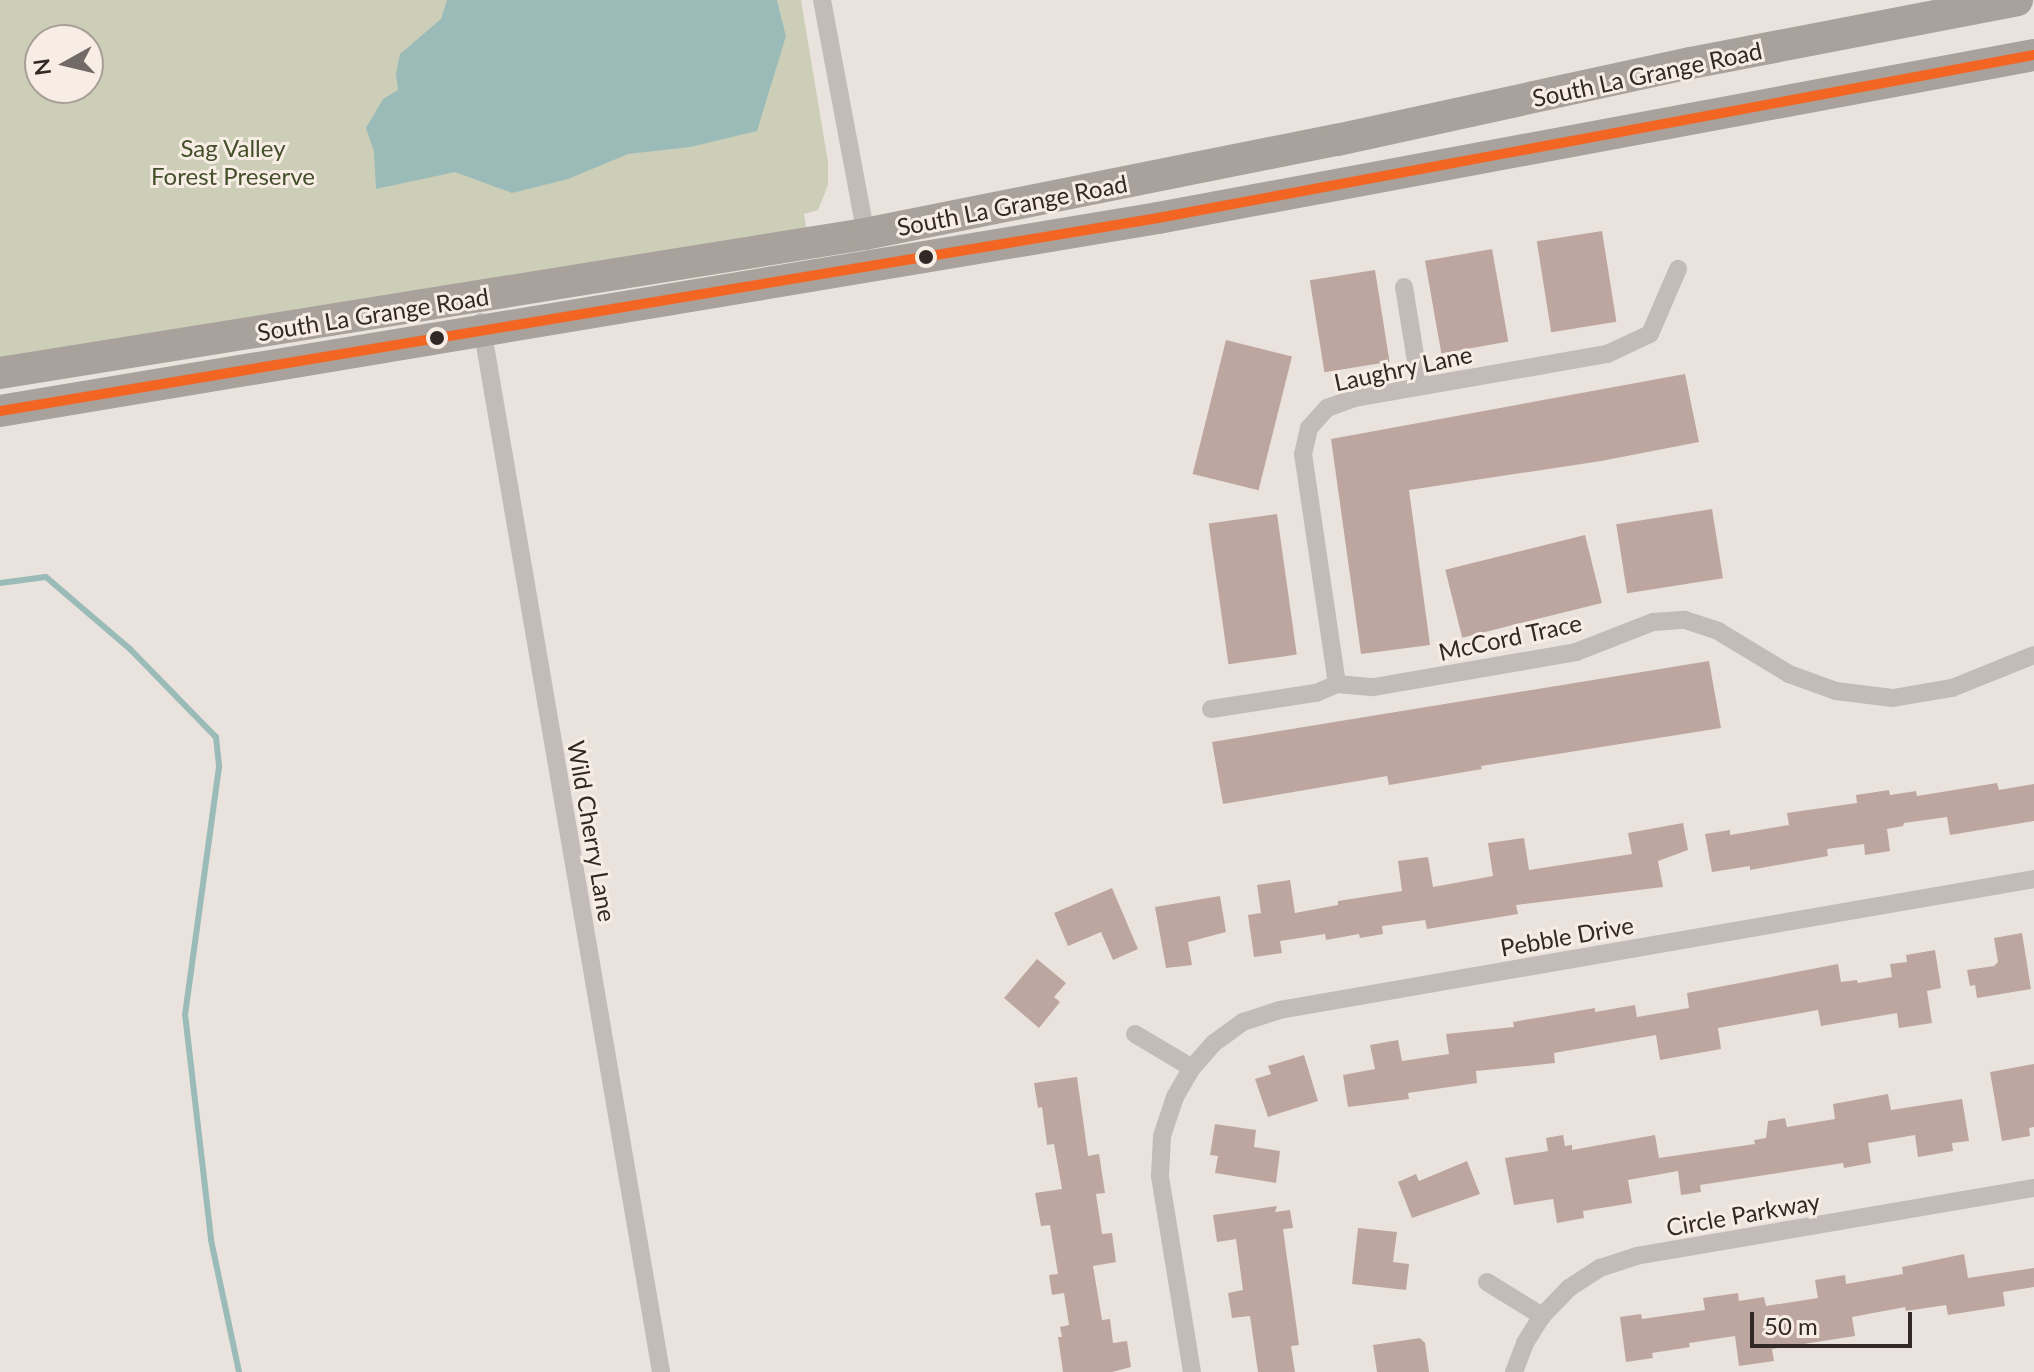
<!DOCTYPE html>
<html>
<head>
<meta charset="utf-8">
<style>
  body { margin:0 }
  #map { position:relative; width:2034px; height:1372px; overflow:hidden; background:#eae3dd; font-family:Lato,sans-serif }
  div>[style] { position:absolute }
  .green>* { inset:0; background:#ccceb8 }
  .water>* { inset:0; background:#9bbbb9 }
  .stream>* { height:6px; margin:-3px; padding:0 3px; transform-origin:3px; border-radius:3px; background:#9bbbb9 }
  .building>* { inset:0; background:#bda69f; transform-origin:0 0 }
  .street>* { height:18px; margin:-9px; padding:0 9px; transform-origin:9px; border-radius:9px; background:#c2bbb7 }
  .highway>* { height:32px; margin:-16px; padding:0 16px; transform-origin:16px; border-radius:16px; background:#a9a29c }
  .bus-1>* { height:10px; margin:-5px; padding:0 5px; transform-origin:5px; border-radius:5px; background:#f26522 }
  .dots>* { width:22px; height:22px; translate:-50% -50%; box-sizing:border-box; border:4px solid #f7ede4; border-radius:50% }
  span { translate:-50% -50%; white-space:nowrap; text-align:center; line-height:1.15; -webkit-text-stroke:6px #f7ede4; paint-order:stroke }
  .street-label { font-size:24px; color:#322926 }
  .park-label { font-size:24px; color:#444f2b }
  .north { position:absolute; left:24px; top:24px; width:80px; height:80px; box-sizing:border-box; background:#f7ede4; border:2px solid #a89f98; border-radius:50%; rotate:262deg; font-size:22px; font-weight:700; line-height:32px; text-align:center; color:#322926 }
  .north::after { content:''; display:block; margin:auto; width:28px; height:36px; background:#726a66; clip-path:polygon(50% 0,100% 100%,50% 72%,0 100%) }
  .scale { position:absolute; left:1750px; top:1312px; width:162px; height:36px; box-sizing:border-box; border:4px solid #322926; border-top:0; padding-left:10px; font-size:24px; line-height:28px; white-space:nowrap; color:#322926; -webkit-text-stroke:6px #f7ede4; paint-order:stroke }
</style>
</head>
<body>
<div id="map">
  <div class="green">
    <div style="clip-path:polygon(evenodd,0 0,768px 0,786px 36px,777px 0,801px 0,828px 162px,828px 185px,818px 210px,804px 214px,807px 233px,0 363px,0 0,40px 40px,88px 40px,88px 88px,40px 88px,40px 40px)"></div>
  </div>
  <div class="water">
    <div style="clip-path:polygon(447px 0,777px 0,786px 36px,757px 131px,690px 147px,628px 154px,568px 179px,512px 193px,455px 172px,376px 189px,374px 151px,366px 128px,383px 99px,398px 90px,396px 74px,400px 54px,441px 19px)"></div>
  </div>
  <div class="stream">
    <div style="left:0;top:583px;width:46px;rotate:-7.4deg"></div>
    <div style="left:46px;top:577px;width:111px;rotate:40.6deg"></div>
    <div style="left:130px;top:649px;width:123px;rotate:45.7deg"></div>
    <div style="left:216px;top:737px;width:30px;rotate:84deg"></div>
    <div style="left:219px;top:767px;width:249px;rotate:97.8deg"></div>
    <div style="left:185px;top:1014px;width:227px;rotate:83.4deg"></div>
    <div style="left:211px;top:1240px;width:135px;rotate:78deg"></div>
  </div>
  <div class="building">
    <div style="left:1602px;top:231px;width:92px;height:66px;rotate:81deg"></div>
    <div style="left:1492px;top:249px;width:94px;height:68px;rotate:80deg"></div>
    <div style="left:1375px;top:270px;width:93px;height:66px;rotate:81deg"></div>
    <div style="left:1226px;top:340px;width:68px;height:138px;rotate:14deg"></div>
    <div style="clip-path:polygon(1685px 374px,1699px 442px,1601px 461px,1409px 490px,1430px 645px,1361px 654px,1331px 439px)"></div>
    <div style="left:1712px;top:509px;width:70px;height:97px;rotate:81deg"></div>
    <div style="left:1277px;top:514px;width:142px;height:69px;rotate:82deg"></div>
    <div style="left:1585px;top:535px;width:70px;height:144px;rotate:76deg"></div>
    <div style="clip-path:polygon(1709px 661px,1721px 728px,1481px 766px,1482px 769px,1389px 785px,1387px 776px,1223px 804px,1212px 742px)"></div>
    <div style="clip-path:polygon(1997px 783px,1999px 790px,2034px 784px,2034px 821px,1950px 835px,1947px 817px,1904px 823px,1903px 826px,1887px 829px,1890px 851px,1865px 855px,1864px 844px,1827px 849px,1828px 856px,1750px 870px,1750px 866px,1712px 872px,1705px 834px,1730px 830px,1730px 835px,1789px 825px,1787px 813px,1857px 803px,1856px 795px,1889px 790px,1890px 795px,1916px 791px,1917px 796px)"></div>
    <div style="clip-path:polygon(1683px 823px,1688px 850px,1658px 861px,1663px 887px,1516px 905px,1518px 914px,1427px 929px,1425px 920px,1382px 926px,1383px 934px,1360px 938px,1359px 934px,1326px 940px,1325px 934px,1280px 941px,1282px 953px,1254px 957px,1248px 915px,1261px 913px,1257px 885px,1290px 880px,1295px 913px,1338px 905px,1338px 901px,1402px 891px,1398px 861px,1428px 857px,1433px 887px,1493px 876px,1488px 843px,1524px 838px,1529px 870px,1632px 854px,1628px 833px)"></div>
    <div style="clip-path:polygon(1112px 888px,1138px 949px,1113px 960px,1101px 932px,1068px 946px,1054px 913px)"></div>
    <div style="clip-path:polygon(1220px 896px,1226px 932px,1188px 942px,1192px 965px,1166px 968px,1155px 907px)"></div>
    <div style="clip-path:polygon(2022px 933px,2031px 989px,1977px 998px,1975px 985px,1970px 986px,1967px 970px,1994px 966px,1998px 962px,1994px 938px)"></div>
    <div style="clip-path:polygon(1935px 950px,1941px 988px,1927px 991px,1932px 1023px,1899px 1028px,1897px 1013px,1821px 1026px,1818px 1010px,1718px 1028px,1721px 1049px,1660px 1060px,1656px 1035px,1554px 1053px,1555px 1063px,1476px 1071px,1477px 1083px,1408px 1093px,1409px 1099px,1348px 1107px,1343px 1075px,1375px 1069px,1370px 1045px,1398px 1040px,1402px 1061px,1449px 1054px,1446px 1034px,1514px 1027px,1513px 1022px,1595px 1008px,1595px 1012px,1635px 1005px,1637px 1017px,1689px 1008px,1687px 993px,1838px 964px,1841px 982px,1857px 980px,1858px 983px,1892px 977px,1890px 964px,1907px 962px,1906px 955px)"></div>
    <div style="clip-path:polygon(1037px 959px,1066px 983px,1054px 997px,1060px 1002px,1039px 1028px,1004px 998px)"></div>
    <div style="clip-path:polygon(1304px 1055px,1318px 1101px,1268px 1117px,1255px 1079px,1271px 1074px,1268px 1066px)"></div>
    <div style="clip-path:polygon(2034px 1064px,2034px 1127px,2029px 1128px,2030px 1136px,2002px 1141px,1990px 1072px)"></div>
    <div style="clip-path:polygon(1077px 1077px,1088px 1156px,1099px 1154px,1105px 1193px,1096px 1194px,1102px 1234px,1112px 1233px,1116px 1262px,1093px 1266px,1102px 1320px,1110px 1319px,1113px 1343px,1127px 1341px,1131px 1367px,1112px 1372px,1063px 1372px,1058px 1337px,1062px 1337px,1060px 1327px,1069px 1325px,1064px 1293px,1052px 1295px,1049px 1275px,1058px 1274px,1050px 1225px,1041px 1226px,1035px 1193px,1062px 1189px,1054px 1144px,1047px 1145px,1042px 1107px,1038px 1108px,1034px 1083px)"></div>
    <div style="clip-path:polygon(1888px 1094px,1891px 1110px,1962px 1099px,1969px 1141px,1952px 1143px,1953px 1151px,1918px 1157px,1915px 1135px,1868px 1143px,1871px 1163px,1844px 1168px,1843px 1163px,1700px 1185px,1701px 1192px,1681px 1195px,1678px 1171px,1628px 1180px,1632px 1203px,1583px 1211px,1584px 1218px,1557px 1223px,1553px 1199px,1514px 1205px,1505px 1158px,1548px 1151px,1546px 1138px,1563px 1135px,1565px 1146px,1572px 1145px,1572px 1150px,1655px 1135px,1659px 1158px,1755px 1144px,1754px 1140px,1766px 1138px,1768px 1121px,1785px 1118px,1787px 1127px,1835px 1119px,1833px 1104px)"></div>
    <div style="clip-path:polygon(1215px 1124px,1256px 1130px,1254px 1147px,1280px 1151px,1276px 1183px,1215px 1173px,1218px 1156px,1210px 1155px)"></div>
    <div style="clip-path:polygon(1467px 1161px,1480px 1194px,1412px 1218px,1398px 1182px,1416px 1174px,1419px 1181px)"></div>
    <div style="clip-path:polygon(1277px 1206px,1275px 1212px,1290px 1210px,1293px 1228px,1283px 1229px,1299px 1345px,1291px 1346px,1295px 1372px,1258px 1372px,1250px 1316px,1232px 1318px,1228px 1293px,1243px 1290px,1236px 1239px,1217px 1242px,1213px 1215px)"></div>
    <div style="clip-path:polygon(1358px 1228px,1397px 1232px,1393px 1262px,1409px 1264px,1406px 1290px,1352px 1284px)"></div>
    <div style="clip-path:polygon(1964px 1254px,1968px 1278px,2034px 1268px,2034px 1287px,2003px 1292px,2005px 1306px,1948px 1315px,1946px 1305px,1906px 1311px,1905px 1307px,1852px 1317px,1855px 1336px,1772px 1349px,1774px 1361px,1739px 1366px,1735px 1336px,1689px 1343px,1690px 1347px,1652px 1353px,1653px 1358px,1626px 1362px,1620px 1317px,1641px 1314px,1642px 1319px,1705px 1310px,1703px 1298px,1738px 1293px,1739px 1301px,1764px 1297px,1766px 1306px,1818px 1298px,1815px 1280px,1845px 1275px,1846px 1284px,1903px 1274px,1902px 1267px)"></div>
    <div style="clip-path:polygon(1420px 1338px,1425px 1343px,1429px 1372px,1377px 1372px,1373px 1345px)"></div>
  </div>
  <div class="street">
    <div style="left:822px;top:0;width:245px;rotate:79.4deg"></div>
    <div style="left:1404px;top:287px;width:100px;rotate:80.8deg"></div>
    <div style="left:481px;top:322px;width:1065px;rotate:80.27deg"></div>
    <div style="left:1337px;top:684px;width:232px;rotate:-98.4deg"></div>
    <div style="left:1303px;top:454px;width:27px;rotate:-77deg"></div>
    <div style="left:1309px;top:428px;width:27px;rotate:-48deg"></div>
    <div style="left:1327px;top:408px;width:30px;rotate:-20deg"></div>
    <div style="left:1355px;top:398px;width:256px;rotate:-9.9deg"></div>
    <div style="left:1607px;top:354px;width:47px;rotate:-24.9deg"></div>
    <div style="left:1650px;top:334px;width:71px;rotate:-66.7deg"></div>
    <div style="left:1211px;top:709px;width:106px;rotate:-8.7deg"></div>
    <div style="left:1316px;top:693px;width:23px;rotate:-23deg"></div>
    <div style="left:1337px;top:684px;width:37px;rotate:5deg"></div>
    <div style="left:1374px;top:687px;width:205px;rotate:-9.8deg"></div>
    <div style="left:1576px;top:652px;width:83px;rotate:-21.3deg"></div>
    <div style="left:1653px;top:622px;width:32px;rotate:-4deg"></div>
    <div style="left:1685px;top:620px;width:35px;rotate:18deg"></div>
    <div style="left:1718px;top:631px;width:83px;rotate:31.2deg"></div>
    <div style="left:1789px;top:674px;width:50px;rotate:19.9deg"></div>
    <div style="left:1836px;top:691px;width:57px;rotate:7deg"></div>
    <div style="left:1893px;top:698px;width:60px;rotate:-9.6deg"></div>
    <div style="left:1952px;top:688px;width:88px;rotate:-21.9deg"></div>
    <div style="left:1135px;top:1034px;width:66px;rotate:30.8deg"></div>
    <div style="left:1487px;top:1282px;width:65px;rotate:31.7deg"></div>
    <div style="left:1192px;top:1372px;width:199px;rotate:-99.3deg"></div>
    <div style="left:1160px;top:1176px;width:40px;rotate:-87.1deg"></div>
    <div style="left:1162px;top:1136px;width:41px;rotate:-71.6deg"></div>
    <div style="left:1175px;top:1097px;width:34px;rotate:-60deg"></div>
    <div style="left:1192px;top:1068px;width:33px;rotate:-49deg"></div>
    <div style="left:1214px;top:1043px;width:36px;rotate:-36deg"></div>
    <div style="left:1243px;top:1022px;width:38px;rotate:-18deg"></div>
    <div style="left:1279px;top:1010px;width:766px;rotate:-9.84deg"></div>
    <div style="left:1514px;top:1372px;width:31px;rotate:-69deg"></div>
    <div style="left:1525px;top:1343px;width:32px;rotate:-58deg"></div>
    <div style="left:1542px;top:1316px;width:39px;rotate:-46deg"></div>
    <div style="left:1569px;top:1288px;width:37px;rotate:-33deg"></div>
    <div style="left:1600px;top:1268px;width:38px;rotate:-18deg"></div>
    <div style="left:1636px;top:1256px;width:404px;rotate:-9.7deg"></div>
  </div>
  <div class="highway">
    <div style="left:0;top:373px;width:876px;rotate:-9.13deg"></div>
    <div style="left:865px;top:234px;width:481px;rotate:-11.3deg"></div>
    <div style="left:1337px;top:140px;width:362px;rotate:-12.3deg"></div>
    <div style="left:1691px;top:63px;width:332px;rotate:-10.9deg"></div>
    <div style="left:0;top:411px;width:1174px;rotate:-9.46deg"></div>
    <div style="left:1158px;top:218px;width:891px;rotate:-10.54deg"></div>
  </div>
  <div class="bus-1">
    <div style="left:0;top:411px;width:1174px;rotate:-9.46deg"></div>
    <div style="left:1158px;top:218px;width:891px;rotate:-10.54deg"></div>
  </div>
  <div class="dots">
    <div style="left:926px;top:257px;background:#322926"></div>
    <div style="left:437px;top:338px;background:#322926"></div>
  </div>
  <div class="street-label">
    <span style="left:1647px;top:74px;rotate:-12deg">South La Grange Road</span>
    <span style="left:1012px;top:205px;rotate:-11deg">South La Grange Road</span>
    <span style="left:373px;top:314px;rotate:-9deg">South La Grange Road</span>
    <span style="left:1403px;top:368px;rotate:-12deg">Laughry Lane</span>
    <span style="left:1510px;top:637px;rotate:-12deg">McCord Trace</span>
    <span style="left:592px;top:831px;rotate:80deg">Wild Cherry Lane</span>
    <span style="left:1567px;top:936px;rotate:-10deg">Pebble Drive</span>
    <span style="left:1743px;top:1214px;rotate:-10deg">Circle Parkway</span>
  </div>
  <div class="park-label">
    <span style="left:233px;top:162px">Sag Valley<br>Forest Preserve</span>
  </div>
  <div class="north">N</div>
  <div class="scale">50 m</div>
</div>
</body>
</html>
